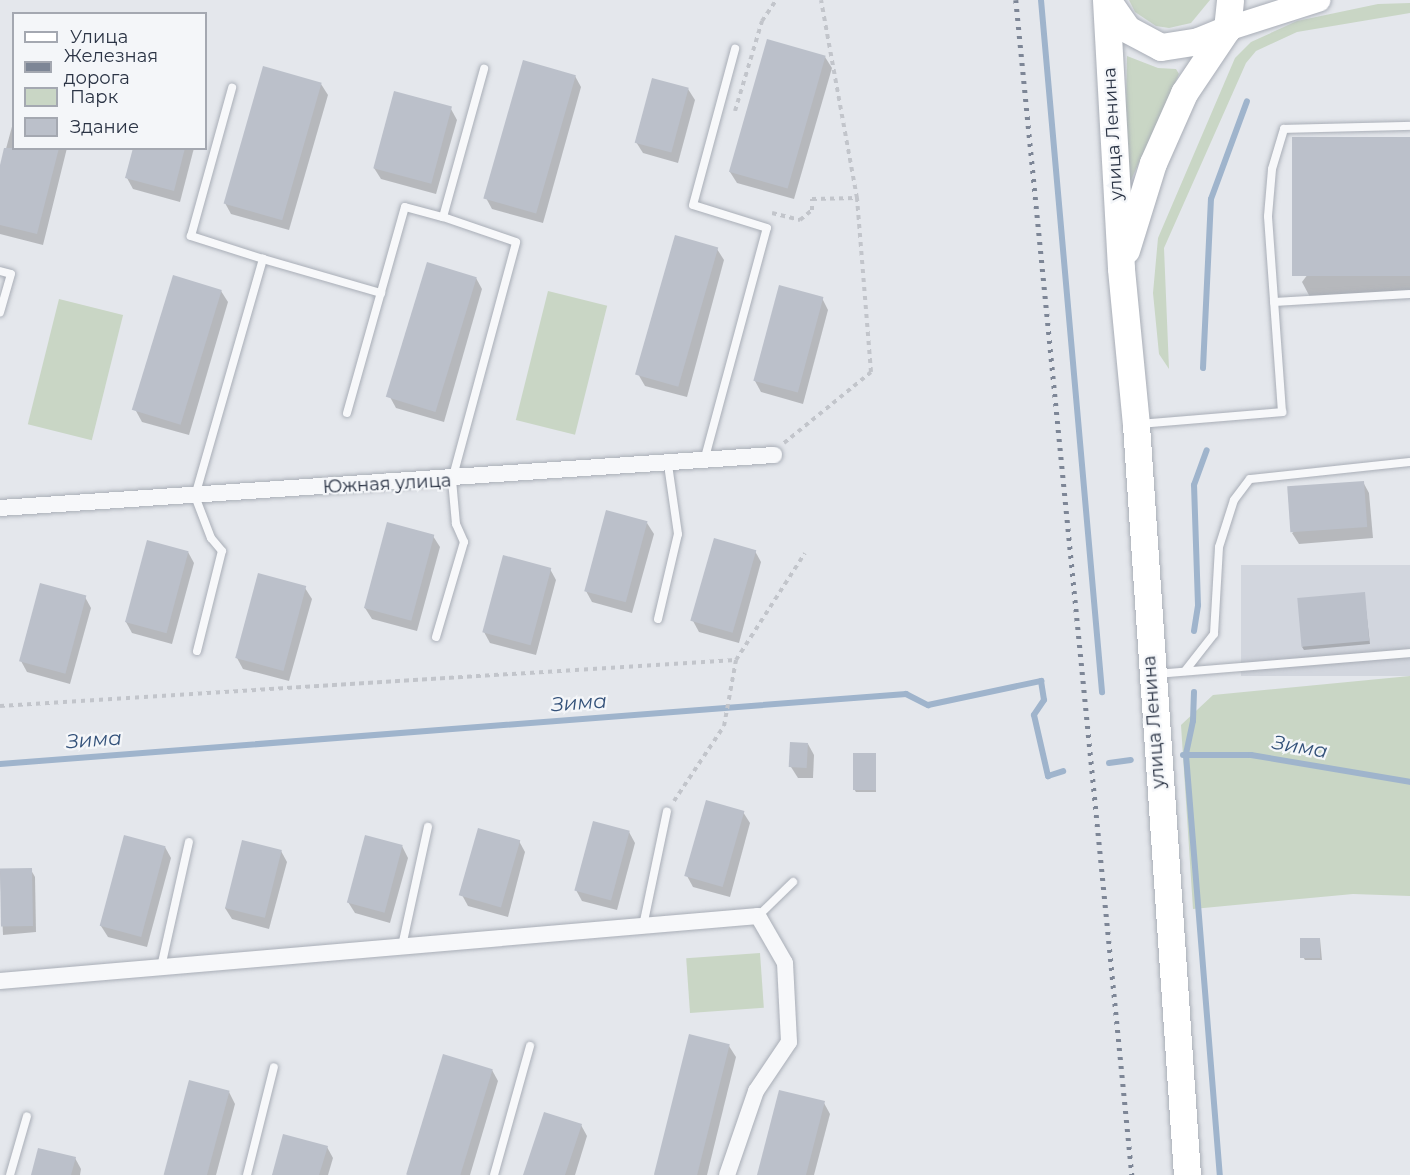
<!DOCTYPE html>
<html>
<head>
<meta charset="utf-8">
<style>
  body { margin:0 }
  #map { position:relative; width:1410px; height:1175px; overflow:hidden; background:#e4e7ec; font-family:Montserrat,sans-serif }
  div>[style] { position:absolute }
  .built>* { inset:0; background:#d2d6de; transform-origin:0 0 }
  .green>* { inset:0; background:#c9d6c5; transform-origin:0 0 }
  .shadow>* { inset:0; background:#0003 }
  .stream>* { height:6px; margin:-3px; padding:0 3px; transform-origin:3px; border-radius:3px; background:#9fb4cc }
  .building>* { inset:0; background:#bbc0ca; transform-origin:0 0 }
  .path>* { height:4px; margin-top:-2px; transform-origin:0; background:repeating-linear-gradient(90deg,#c2c5cb 0 4.5px,transparent 0 9px) }
  .roads { filter:drop-shadow(0 0 2px #a9aeb7) drop-shadow(0 0 2px #a9aeb7) }
  .service>* { height:8px; margin:-4px; padding:0 4px; transform-origin:4px; border-radius:4px; background:#f7f8fa }
  .minor>* { height:16px; margin:-8px; padding:0 8px; transform-origin:8px; border-radius:8px; background:#f7f8fa }
  .secondary>* { height:24px; margin:-12px; padding:0 12px; transform-origin:12px; border-radius:12px; background:#fff }
  .primary>* { height:27px; margin:-13.5px; padding:0 13.5px; transform-origin:13.5px; border-radius:13.5px; background:#fff }
  .rail>* { height:4.5px; margin-top:-2.25px; transform-origin:0; background:repeating-linear-gradient(90deg,#7d8696 0 3px,transparent 0 9px) }
  span { translate:-50% -50%; white-space:nowrap; text-align:center; line-height:1.15; -webkit-text-stroke:4.5px #f4f6f9; paint-order:stroke }
  .street-label { font-size:18px; color:#2b3445 }
  .water-label { font-size:20px; color:#34527a; font-style:italic }
  .legend { position:absolute; left:12px; top:12px; width:195px; height:138px; box-sizing:border-box; background:#f4f6f9; border:2px solid #a4a8b1; margin:0; padding:8px 10px; list-style:none; font-size:18px; color:#2b3445 }
  .legend li { display:flex; align-items:center; gap:12px; height:30px }
  .legend b { width:30px; border:2px solid #a4a8b1 }
</style>
</head>
<body>
<div id="map">
  <div class="built">
    <div style="left:1410px;top:565px;width:111px;height:169px;rotate:90deg"></div>
  </div>
  <div class="green">
    <div style="clip-path:polygon(1129px 0,1210px 0,1191px 23px,1169px 28px,1156px 26px,1135px 12px)"></div>
    <div style="clip-path:polygon(1410px 3px,1410px 13px,1297px 32px,1256px 51px,1246px 63px,1164px 248px,1169px 369px,1159px 354px,1153px 293px,1158px 238px,1235px 58px,1251px 42px,1297px 21px,1378px 4px)"></div>
    <div style="clip-path:polygon(1127px 56px,1158px 68px,1176px 69px,1179px 74px,1131px 180px,1126px 178px,1125px 154px)"></div>
    <div style="left:548px;top:291px;width:61px;height:133px;rotate:14deg"></div>
    <div style="left:59px;top:299px;width:66px;height:129px;rotate:14deg"></div>
    <div style="clip-path:polygon(1410px 676px,1410px 896px,1353px 894px,1193px 909px,1181px 725px,1213px 695px)"></div>
    <div style="left:760px;top:953px;width:55px;height:74px;rotate:86deg"></div>
  </div>
  <div class="shadow">
    <div style="clip-path:polygon(825px 57px,832px 68px,794px 199px,737px 183px,730px 172px)"></div>
    <div style="clip-path:polygon(575px 76px,581px 87px,543px 223px,492px 209px,486px 198px)"></div>
    <div style="clip-path:polygon(321px 84px,328px 95px,289px 230px,231px 214px,225px 203px)"></div>
    <div style="clip-path:polygon(688px 89px,695px 100px,678px 163px,643px 153px,636px 142px)"></div>
    <div style="clip-path:polygon(451px 109px,457px 120px,436px 194px,381px 179px,374px 168px)"></div>
    <div style="clip-path:polygon(14px 119px,14px 148px,67px 148px,43px 245px,0 234px,0 171px)"></div>
    <div style="clip-path:polygon(1410px 138px,1410px 291px,1310px 297px,1302px 282px)"></div>
    <div style="clip-path:polygon(135px 148px,194px 148px,180px 202px,133px 189px,127px 178px)"></div>
    <div style="clip-path:polygon(717px 249px,724px 260px,687px 397px,645px 386px,638px 374px)"></div>
    <div style="clip-path:polygon(476px 278px,482px 289px,444px 422px,396px 408px,390px 397px)"></div>
    <div style="clip-path:polygon(221px 291px,228px 302px,189px 435px,142px 422px,136px 411px)"></div>
    <div style="clip-path:polygon(822px 298px,828px 310px,803px 404px,761px 392px,755px 381px)"></div>
    <div style="clip-path:polygon(1363px 482px,1369px 493px,1373px 538px,1299px 544px,1292px 533px)"></div>
    <div style="clip-path:polygon(647px 523px,654px 534px,632px 613px,592px 602px,586px 591px)"></div>
    <div style="clip-path:polygon(433px 536px,440px 547px,417px 631px,372px 619px,365px 608px)"></div>
    <div style="clip-path:polygon(755px 551px,761px 562px,739px 643px,699px 632px,693px 621px)"></div>
    <div style="clip-path:polygon(188px 552px,194px 563px,172px 644px,132px 633px,126px 622px)"></div>
    <div style="clip-path:polygon(550px 569px,556px 580px,536px 655px,490px 643px,484px 632px)"></div>
    <div style="clip-path:polygon(305px 588px,312px 599px,289px 681px,243px 669px,237px 658px)"></div>
    <div style="clip-path:polygon(1364px 593px,1370px 644px,1304px 650px,1302px 647px)"></div>
    <div style="clip-path:polygon(85px 597px,91px 608px,70px 684px,27px 672px,21px 661px)"></div>
    <div style="clip-path:polygon(808px 744px,814px 755px,813px 778px,798px 778px,791px 767px)"></div>
    <div style="clip-path:polygon(875px 755px,876px 792px,856px 792px,854px 789px)"></div>
    <div style="clip-path:polygon(743px 812px,750px 823px,730px 897px,693px 887px,687px 876px)"></div>
    <div style="clip-path:polygon(629px 832px,635px 843px,617px 910px,582px 901px,576px 890px)"></div>
    <div style="clip-path:polygon(519px 841px,525px 852px,508px 917px,468px 906px,462px 895px)"></div>
    <div style="clip-path:polygon(402px 846px,408px 858px,390px 923px,355px 913px,348px 902px)"></div>
    <div style="clip-path:polygon(165px 847px,171px 858px,147px 947px,108px 937px,101px 926px)"></div>
    <div style="clip-path:polygon(281px 851px,287px 862px,269px 929px,232px 919px,225px 908px)"></div>
    <div style="clip-path:polygon(31px 870px,35px 877px,36px 932px,3px 935px,0 871px)"></div>
    <div style="clip-path:polygon(1320px 939px,1322px 960px,1305px 960px,1303px 957px)"></div>
    <div style="clip-path:polygon(729px 1046px,736px 1057px,707px 1175px,656px 1175px)"></div>
    <div style="clip-path:polygon(492px 1070px,498px 1081px,470px 1175px,409px 1175px)"></div>
    <div style="clip-path:polygon(229px 1092px,235px 1104px,216px 1175px,165px 1175px)"></div>
    <div style="clip-path:polygon(824px 1103px,830px 1114px,814px 1175px,760px 1175px)"></div>
    <div style="clip-path:polygon(581px 1125px,587px 1136px,575px 1175px,525px 1175px)"></div>
    <div style="clip-path:polygon(327px 1147px,333px 1158px,328px 1175px,273px 1175px)"></div>
    <div style="clip-path:polygon(75px 1158px,81px 1169px,80px 1175px,33px 1175px)"></div>
  </div>
  <div class="stream">
    <div style="left:1041px;top:0;width:695px;rotate:84.96deg"></div>
    <div style="left:1203px;top:368px;width:169px;rotate:-87.3deg"></div>
    <div style="left:1211px;top:199px;width:104px;rotate:-69.8deg"></div>
    <div style="left:1194px;top:631px;width:26px;rotate:-81deg"></div>
    <div style="left:1198px;top:605px;width:120px;rotate:-91.9deg"></div>
    <div style="left:1194px;top:485px;width:37px;rotate:-70deg"></div>
    <div style="left:1194px;top:692px;width:29px;rotate:92deg"></div>
    <div style="left:1193px;top:721px;width:35px;rotate:102deg"></div>
    <div style="left:1186px;top:755px;width:421px;rotate:85.4deg"></div>
    <div style="left:1183px;top:755px;width:68px"></div>
    <div style="left:1251px;top:755px;width:161px;rotate:9.6deg"></div>
    <div style="left:1109px;top:763px;width:22px;rotate:-8deg"></div>
    <div style="left:0;top:764px;width:909px;rotate:-4.42deg"></div>
    <div style="left:906px;top:694px;width:25px;rotate:27deg"></div>
    <div style="left:928px;top:705px;width:116px;rotate:-12deg"></div>
    <div style="left:1041px;top:681px;width:19px;rotate:81deg"></div>
    <div style="left:1044px;top:700px;width:18px;rotate:124deg"></div>
    <div style="left:1034px;top:715px;width:63px;rotate:77.1deg"></div>
    <div style="left:1048px;top:776px;width:16px;rotate:-18deg"></div>
  </div>
  <div class="building">
    <div style="left:767px;top:39px;width:61px;height:138px;rotate:16deg"></div>
    <div style="left:523px;top:60px;width:55px;height:144px;rotate:16deg"></div>
    <div style="left:263px;top:66px;width:61px;height:143px;rotate:16deg"></div>
    <div style="left:652px;top:78px;width:38px;height:67px;rotate:15deg"></div>
    <div style="left:394px;top:91px;width:60px;height:80px;rotate:15deg"></div>
    <div style="left:1410px;top:137px;width:139px;height:118px;rotate:90deg"></div>
    <div style="clip-path:polygon(4px 148px,59px 148px,37px 234px,0 225px,0 165px)"></div>
    <div style="clip-path:polygon(133px 148px,185px 148px,174px 191px,125px 178px)"></div>
    <div style="left:675px;top:235px;width:45px;height:145px;rotate:16deg"></div>
    <div style="left:427px;top:262px;width:52px;height:141px;rotate:17deg"></div>
    <div style="left:173px;top:275px;width:51px;height:141px;rotate:17deg"></div>
    <div style="left:779px;top:285px;width:46px;height:99px;rotate:15deg"></div>
    <div style="left:1364px;top:481px;width:46px;height:77px;rotate:86deg"></div>
    <div style="left:606px;top:510px;width:43px;height:84px;rotate:15deg"></div>
    <div style="left:387px;top:522px;width:49px;height:89px;rotate:15deg"></div>
    <div style="left:714px;top:538px;width:44px;height:86px;rotate:16deg"></div>
    <div style="left:147px;top:540px;width:43px;height:85px;rotate:15deg"></div>
    <div style="left:503px;top:555px;width:50px;height:80px;rotate:15deg"></div>
    <div style="left:258px;top:573px;width:50px;height:88px;rotate:15deg"></div>
    <div style="left:40px;top:583px;width:48px;height:81px;rotate:15deg"></div>
    <div style="left:1365px;top:592px;width:49px;height:68px;rotate:85deg"></div>
    <div style="left:790px;top:742px;width:18px;height:25px;rotate:3deg"></div>
    <div style="left:853px;top:753px;width:23px;height:37px"></div>
    <div style="left:706px;top:800px;width:40px;height:79px;rotate:16deg"></div>
    <div style="left:593px;top:821px;width:38px;height:72px;rotate:15deg"></div>
    <div style="left:478px;top:828px;width:44px;height:70px;rotate:16deg"></div>
    <div style="left:124px;top:835px;width:43px;height:94px;rotate:15deg"></div>
    <div style="left:365px;top:835px;width:39px;height:70px;rotate:15deg"></div>
    <div style="left:242px;top:840px;width:41px;height:70px;rotate:14deg"></div>
    <div style="left:32px;top:868px;width:58px;height:32px;rotate:89deg"></div>
    <div style="left:1300px;top:938px;width:20px;height:20px"></div>
    <div style="left:689px;top:1034px;width:42px;height:145px;rotate:14deg"></div>
    <div style="left:443px;top:1054px;width:52px;height:126px;rotate:17deg"></div>
    <div style="left:189px;top:1080px;width:42px;height:98px;rotate:15deg"></div>
    <div style="clip-path:polygon(779px 1090px,825px 1101px,806px 1175px,757px 1175px)"></div>
    <div style="clip-path:polygon(544px 1112px,582px 1124px,565px 1175px,523px 1175px)"></div>
    <div style="clip-path:polygon(283px 1134px,328px 1146px,319px 1175px,272px 1175px)"></div>
    <div style="clip-path:polygon(38px 1148px,76px 1157px,71px 1175px,31px 1175px)"></div>
  </div>
  <div class="path">
    <div style="left:735px;top:111px;width:94px;rotate:-73.3deg"></div>
    <div style="left:762px;top:21px;width:25px;rotate:-56deg"></div>
    <div style="left:772px;top:213px;width:29px;rotate:14deg"></div>
    <div style="left:800px;top:220px;width:16px;rotate:-40deg"></div>
    <div style="left:812px;top:210px;width:11px;rotate:-90deg"></div>
    <div style="left:812px;top:199px;width:45px;rotate:-1.3deg"></div>
    <div style="left:784px;top:443px;width:112px;rotate:-39.2deg"></div>
    <div style="left:871px;top:372px;width:175px;rotate:-94.6deg"></div>
    <div style="left:857px;top:198px;width:201px;rotate:-100.3deg"></div>
    <div style="left:0;top:706px;width:737px;rotate:-3.58deg"></div>
    <div style="left:674px;top:801px;width:90px;rotate:-56.3deg"></div>
    <div style="left:724px;top:726px;width:67px;rotate:-79.7deg"></div>
    <div style="left:736px;top:660px;width:127px;rotate:-57.2deg"></div>
  </div>
  <div class="roads">
    <div class="service">
      <div style="left:263px;top:259px;width:123px;rotate:16.1deg"></div>
      <div style="left:0;top:271px;width:11px;rotate:15deg"></div>
      <div style="left:11px;top:274px;width:40px;rotate:106deg"></div>
      <div style="left:1274px;top:302px;width:136px;rotate:-3.4deg"></div>
      <div style="left:347px;top:413px;width:214px;rotate:-74.3deg"></div>
      <div style="left:405px;top:207px;width:39px;rotate:15deg"></div>
      <div style="left:1140px;top:424px;width:143px;rotate:-4.8deg"></div>
      <div style="left:1282px;top:412px;width:196px;rotate:-94.1deg"></div>
      <div style="left:1268px;top:216px;width:47px;rotate:-85.1deg"></div>
      <div style="left:1272px;top:169px;width:42px;rotate:-73.3deg"></div>
      <div style="left:1284px;top:129px;width:126px;rotate:-1.4deg"></div>
      <div style="left:704px;top:461px;width:241px;rotate:-74.9deg"></div>
      <div style="left:767px;top:228px;width:77px;rotate:-162.7deg"></div>
      <div style="left:693px;top:205px;width:162px;rotate:-74.9deg"></div>
      <div style="left:658px;top:619px;width:87px;rotate:-76.8deg"></div>
      <div style="left:678px;top:534px;width:70px;rotate:-98.2deg"></div>
      <div style="left:436px;top:637px;width:99px;rotate:-73.6deg"></div>
      <div style="left:464px;top:542px;width:20px;rotate:-114deg"></div>
      <div style="left:456px;top:524px;width:44px;rotate:-95.2deg"></div>
      <div style="left:452px;top:480px;width:246px;rotate:-74.9deg"></div>
      <div style="left:516px;top:242px;width:77px;rotate:-161.1deg"></div>
      <div style="left:443px;top:217px;width:154px;rotate:-74.5deg"></div>
      <div style="left:197px;top:651px;width:103px;rotate:-76deg"></div>
      <div style="left:222px;top:551px;width:17px;rotate:-130deg"></div>
      <div style="left:211px;top:538px;width:45px;rotate:-110.9deg"></div>
      <div style="left:195px;top:496px;width:247px;rotate:-74deg"></div>
      <div style="left:263px;top:259px;width:76px;rotate:-162.3deg"></div>
      <div style="left:191px;top:236px;width:154px;rotate:-74.5deg"></div>
      <div style="left:1185px;top:671px;width:47px;rotate:-51.9deg"></div>
      <div style="left:1214px;top:634px;width:87px;rotate:-86.7deg"></div>
      <div style="left:1219px;top:547px;width:49px;rotate:-72.3deg"></div>
      <div style="left:1234px;top:500px;width:26px;rotate:-53deg"></div>
      <div style="left:1250px;top:479px;width:161px;rotate:-6.1deg"></div>
      <div style="left:1157px;top:674px;width:254px;rotate:-4.7deg"></div>
      <div style="left:758px;top:916px;width:49px;rotate:-44.2deg"></div>
      <div style="left:643px;top:926px;width:117px;rotate:-78.2deg"></div>
      <div style="left:402px;top:946px;width:122px;rotate:-77.7deg"></div>
      <div style="left:161px;top:967px;width:128px;rotate:-77.4deg"></div>
      <div style="left:10px;top:1175px;width:61px;rotate:-73.9deg"></div>
      <div style="left:247px;top:1175px;width:111px;rotate:-76deg"></div>
      <div style="left:494px;top:1175px;width:134px;rotate:-74.4deg"></div>
    </div>
    <div class="minor">
      <div style="left:0;top:508px;width:776px;rotate:-3.92deg"></div>
      <div style="left:0;top:981px;width:761px;rotate:-4.9deg"></div>
      <div style="left:758px;top:916px;width:54px;rotate:60.1deg"></div>
      <div style="left:785px;top:963px;width:79px;rotate:87.1deg"></div>
      <div style="left:789px;top:1042px;width:59px;rotate:124deg"></div>
      <div style="left:756px;top:1091px;width:89px;rotate:109deg"></div>
    </div>
    <div class="secondary">
      <div style="left:1227px;top:29px;width:96px;rotate:-17.7deg"></div>
    </div>
    <div class="primary">
      <div style="left:1106px;top:0;width:269px;rotate:86.8deg"></div>
      <div style="left:1121px;top:269px;width:157px;rotate:84.5deg"></div>
      <div style="left:1136px;top:425px;width:752px;rotate:86.11deg"></div>
      <div style="left:1107px;top:0;width:35px;rotate:55deg"></div>
      <div style="left:1127px;top:29px;width:38px;rotate:28deg"></div>
      <div style="left:1161px;top:47px;width:37px;rotate:-9deg"></div>
      <div style="left:1198px;top:41px;width:31px;rotate:-22deg"></div>
      <div style="left:1126px;top:250px;width:91px;rotate:-72.8deg"></div>
      <div style="left:1153px;top:163px;width:77px;rotate:-66.1deg"></div>
      <div style="left:1184px;top:93px;width:77px;rotate:-56.1deg"></div>
      <div style="left:1227px;top:29px;width:29px;rotate:-84deg"></div>
    </div>
  </div>
  <div class="rail">
    <div style="left:1016px;top:0;width:1181px;rotate:84.36deg"></div>
  </div>
  <div class="street-label">
    <span style="left:1113px;top:134px;rotate:-93deg">улица Ленина</span>
    <span style="left:387px;top:484px;rotate:-3deg">Южная улица</span>
    <span style="left:1154px;top:722px;rotate:-94deg">улица Ленина</span>
  </div>
  <div class="water-label">
    <span style="left:579px;top:703px;rotate:-4deg">Зима</span>
    <span style="left:94px;top:740px;rotate:-4deg">Зима</span>
    <span style="left:1300px;top:747px;rotate:10deg">Зима</span>
  </div>
  <ul class="legend">
  <li><b style="height:8px;background:#fff"></b>Улица</li>
  <li><b style="height:8px;background:#7d8696"></b>Железная дорога</li>
  <li><b style="height:16px;background:#c9d6c5"></b>Парк</li>
  <li><b style="height:16px;background:#bbc0ca"></b>Здание</li>
  </ul>
</div>
</body>
</html>
